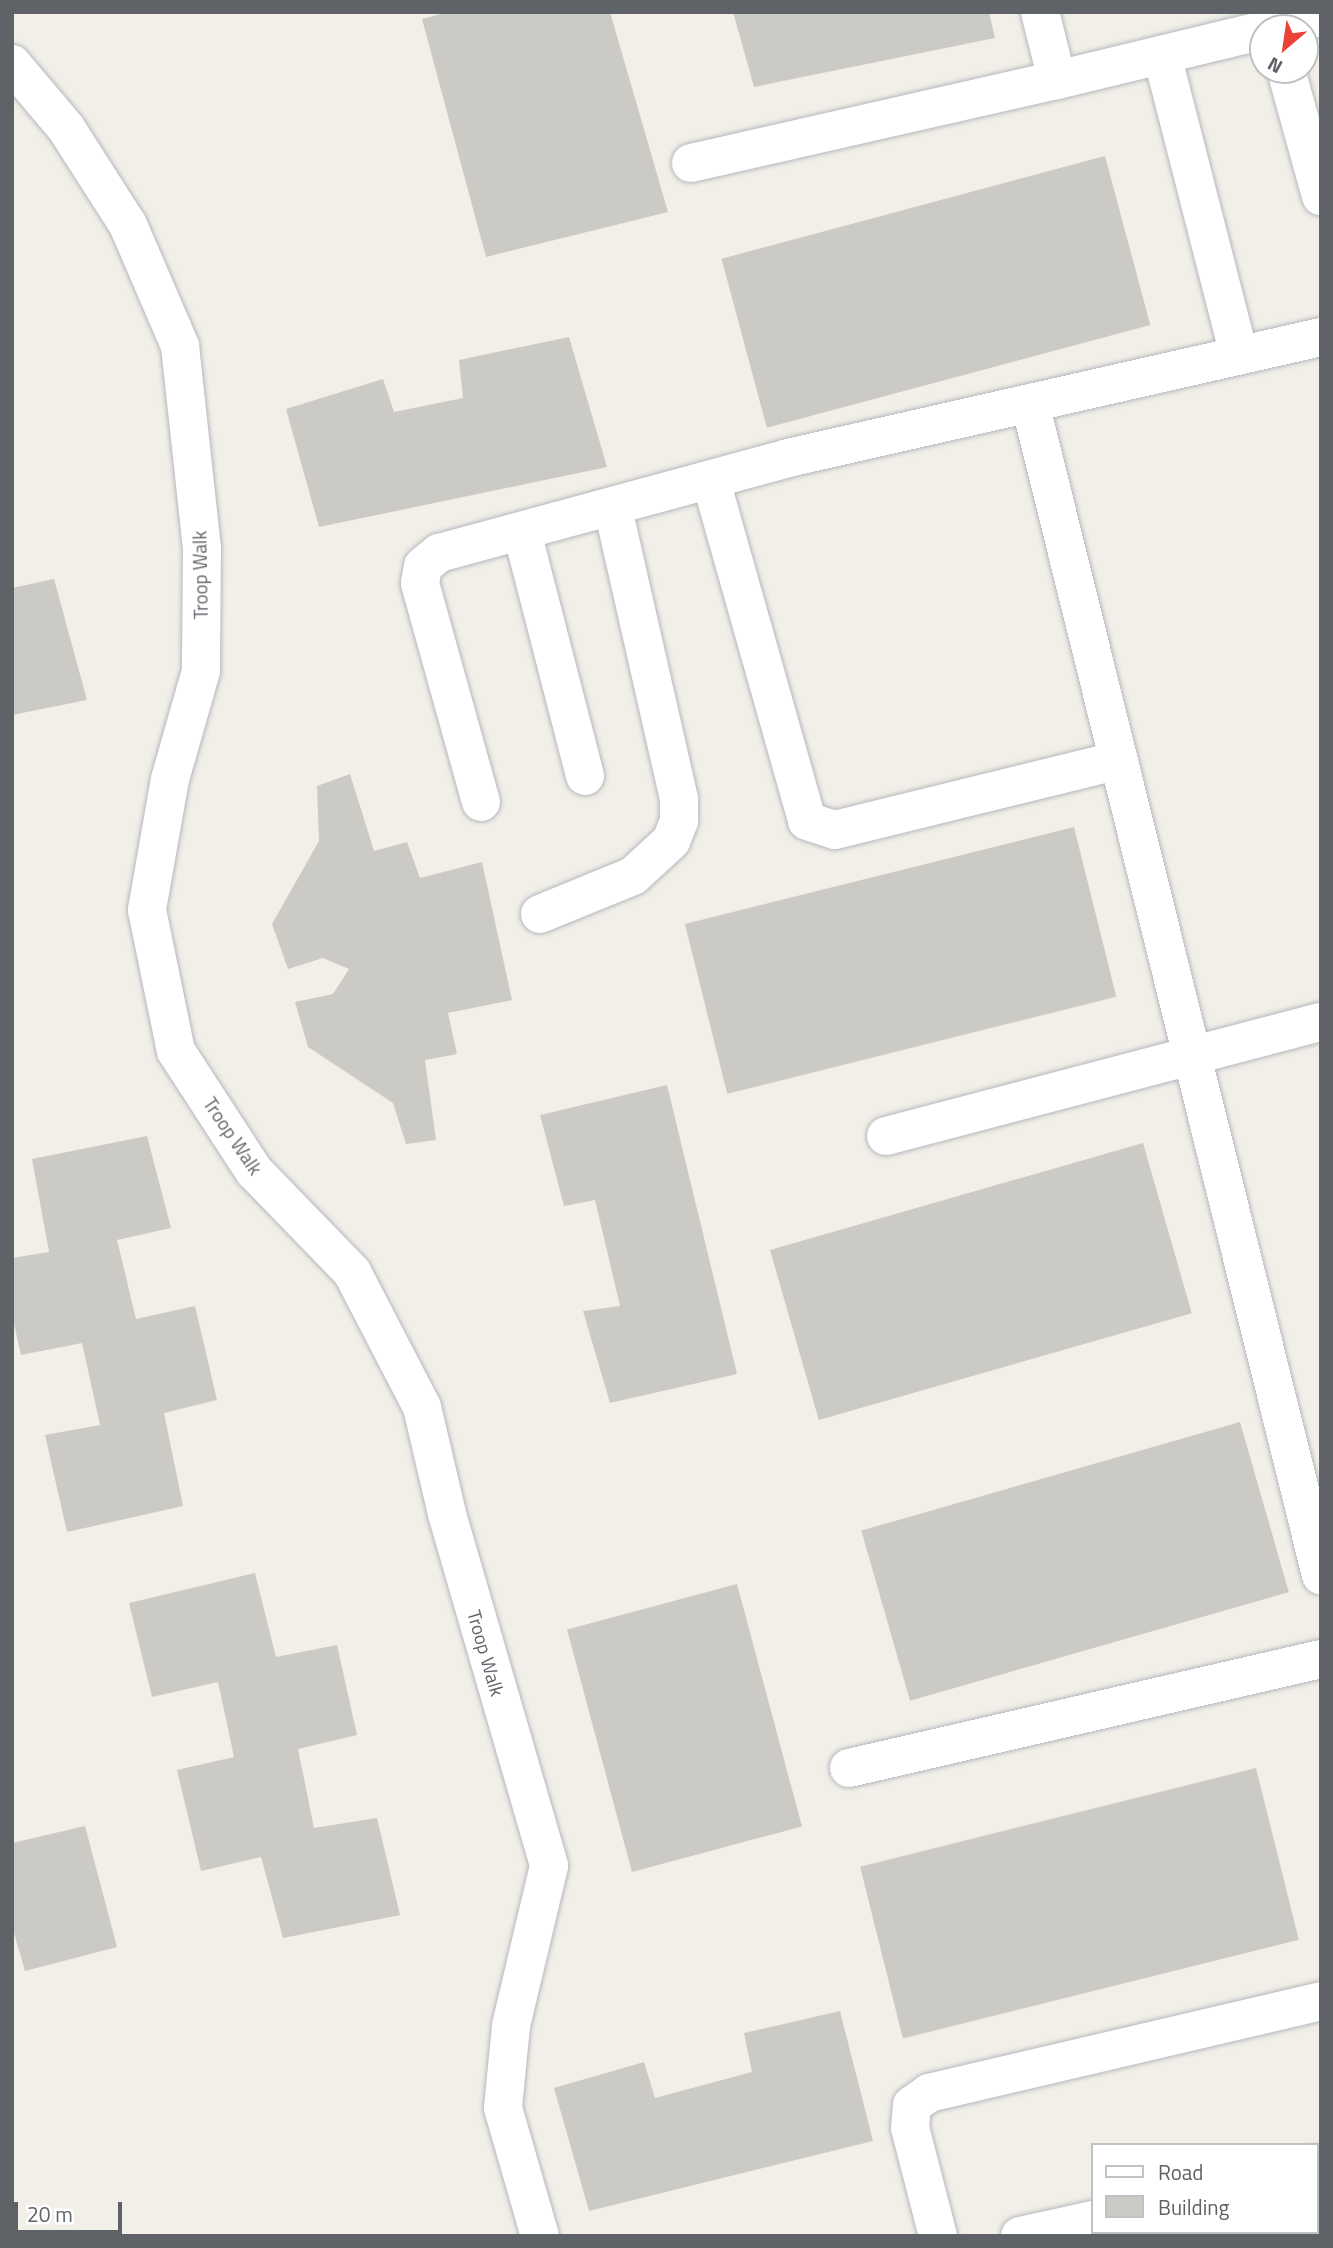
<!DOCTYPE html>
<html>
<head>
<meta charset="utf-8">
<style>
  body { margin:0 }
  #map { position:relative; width:1333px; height:2248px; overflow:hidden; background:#f1efe8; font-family:"Titillium Web",sans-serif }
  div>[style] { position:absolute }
  .building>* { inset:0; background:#cccac5; transform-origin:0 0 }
  .roads { filter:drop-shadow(0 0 2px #b5b8bc) drop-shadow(0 0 2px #b5b8bc) }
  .minor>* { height:38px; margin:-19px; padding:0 19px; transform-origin:19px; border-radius:19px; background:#fff }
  span { translate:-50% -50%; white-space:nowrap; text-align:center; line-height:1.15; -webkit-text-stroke:7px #fff; paint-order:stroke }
  .street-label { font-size:19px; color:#5f6368 }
  .frame { position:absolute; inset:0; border:14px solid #5f6368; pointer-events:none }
  .legend { position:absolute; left:1091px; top:2143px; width:228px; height:91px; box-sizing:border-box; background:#fff; border:2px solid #bfc1c3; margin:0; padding:9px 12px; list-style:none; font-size:21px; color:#5f6368 }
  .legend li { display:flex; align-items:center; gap:14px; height:35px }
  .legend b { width:35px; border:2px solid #bfc1c3 }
  .north { position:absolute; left:1249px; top:14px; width:70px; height:70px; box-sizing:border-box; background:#fff; border:2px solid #bfc1c3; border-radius:50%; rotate:209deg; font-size:19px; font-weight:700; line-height:28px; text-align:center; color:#5f6368 }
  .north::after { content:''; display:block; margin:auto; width:24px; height:32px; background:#ea4335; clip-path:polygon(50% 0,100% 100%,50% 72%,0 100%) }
  .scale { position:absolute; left:14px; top:2202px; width:108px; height:32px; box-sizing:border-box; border:4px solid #5f6368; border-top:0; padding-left:9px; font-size:21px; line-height:24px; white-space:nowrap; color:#5f6368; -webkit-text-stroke:5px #fff; paint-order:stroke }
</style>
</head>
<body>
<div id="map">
  <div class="building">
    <div style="clip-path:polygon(448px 12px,610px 12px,668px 212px,486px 257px,422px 19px)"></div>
    <div style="clip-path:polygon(733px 12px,989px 12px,995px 38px,754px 87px)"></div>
    <div style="left:1105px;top:156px;width:175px;height:397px;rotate:75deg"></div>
    <div style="clip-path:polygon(569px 337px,607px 467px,319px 527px,286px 409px,383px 379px,394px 412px,463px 398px,459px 360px)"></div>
    <div style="clip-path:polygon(54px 579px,87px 700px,12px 715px,12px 588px)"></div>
    <div style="clip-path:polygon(350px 774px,374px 851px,407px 842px,420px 878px,482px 862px,512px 1000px,448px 1013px,457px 1054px,425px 1060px,436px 1140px,406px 1144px,393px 1103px,308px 1047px,295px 1002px,333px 994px,349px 969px,323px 958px,288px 969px,272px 924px,319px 841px,317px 786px)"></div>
    <div style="left:1074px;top:827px;width:175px;height:401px;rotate:76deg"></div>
    <div style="clip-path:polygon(667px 1085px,737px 1374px,610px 1403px,583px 1311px,620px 1306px,595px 1200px,564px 1206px,540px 1115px)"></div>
    <div style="clip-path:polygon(147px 1136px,171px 1228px,117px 1240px,136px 1319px,195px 1306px,217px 1400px,164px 1413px,183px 1506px,67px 1532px,45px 1435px,100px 1425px,82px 1343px,21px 1355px,12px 1315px,12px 1258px,49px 1252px,32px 1159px)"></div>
    <div style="left:1143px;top:1143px;width:177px;height:388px;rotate:74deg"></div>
    <div style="left:1240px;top:1422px;width:177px;height:394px;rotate:74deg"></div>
    <div style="clip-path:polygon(255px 1573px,276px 1657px,337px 1645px,357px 1735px,298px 1749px,314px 1828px,377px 1818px,400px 1915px,283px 1938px,261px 1857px,201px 1871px,177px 1770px,234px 1757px,218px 1682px,152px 1697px,129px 1603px)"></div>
    <div style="left:737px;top:1584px;width:251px;height:176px;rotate:75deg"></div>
    <div style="left:1256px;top:1768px;width:177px;height:408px;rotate:76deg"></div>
    <div style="clip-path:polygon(85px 1826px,117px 1947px,25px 1971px,12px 1926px,12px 1843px)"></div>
    <div style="clip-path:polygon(840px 2011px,873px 2141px,589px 2211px,554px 2088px,644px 2062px,655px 2098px,752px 2072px,744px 2033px)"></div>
  </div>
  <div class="roads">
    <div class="minor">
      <div style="left:1272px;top:28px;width:50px;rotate:-12.7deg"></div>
      <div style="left:1162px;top:55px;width:309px;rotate:75.6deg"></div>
      <div style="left:12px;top:64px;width:84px;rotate:49.8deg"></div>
      <div style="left:66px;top:128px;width:115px;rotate:57.4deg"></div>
      <div style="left:128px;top:225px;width:132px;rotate:66.7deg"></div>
      <div style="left:180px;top:346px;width:202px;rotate:83.8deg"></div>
      <div style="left:202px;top:547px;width:124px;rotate:90.5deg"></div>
      <div style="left:201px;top:671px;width:112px;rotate:106deg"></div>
      <div style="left:170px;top:779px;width:133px;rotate:100deg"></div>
      <div style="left:147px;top:910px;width:144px;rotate:78.4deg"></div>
      <div style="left:176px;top:1051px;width:143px;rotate:57deg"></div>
      <div style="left:254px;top:1171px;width:141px;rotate:45.9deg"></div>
      <div style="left:352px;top:1272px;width:152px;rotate:62.6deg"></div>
      <div style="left:422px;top:1407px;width:110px;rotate:76.8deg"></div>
      <div style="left:447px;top:1514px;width:366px;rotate:73.8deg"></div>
      <div style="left:549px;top:1866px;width:164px;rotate:103.4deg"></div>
      <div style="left:511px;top:2026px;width:82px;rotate:95.6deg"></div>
      <div style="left:503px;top:2108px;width:133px;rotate:73.9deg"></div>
      <div style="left:1286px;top:70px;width:131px;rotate:74.5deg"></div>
      <div style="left:1057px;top:80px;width:212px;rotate:-13.6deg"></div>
      <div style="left:691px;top:163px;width:375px;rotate:-12.8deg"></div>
      <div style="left:1057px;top:80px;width:70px;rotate:-104deg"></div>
      <div style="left:1030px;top:403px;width:1208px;rotate:76.06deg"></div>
      <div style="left:711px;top:481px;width:353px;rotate:74.2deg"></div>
      <div style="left:807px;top:821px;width:29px;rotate:18deg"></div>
      <div style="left:835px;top:830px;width:292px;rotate:-13.8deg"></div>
      <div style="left:522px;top:532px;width:252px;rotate:75.5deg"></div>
      <div style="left:481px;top:802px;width:227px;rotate:-105.6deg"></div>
      <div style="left:420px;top:583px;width:17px;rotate:-80deg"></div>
      <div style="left:423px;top:566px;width:21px;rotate:-39deg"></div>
      <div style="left:439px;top:553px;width:362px;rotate:-15.2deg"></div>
      <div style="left:788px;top:458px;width:547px;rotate:-12.79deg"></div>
      <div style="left:540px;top:914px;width:100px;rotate:-22.2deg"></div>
      <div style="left:633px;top:876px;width:52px;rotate:-42.6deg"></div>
      <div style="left:671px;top:841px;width:22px;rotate:-68deg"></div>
      <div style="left:679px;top:821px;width:22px;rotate:-90deg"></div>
      <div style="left:679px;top:799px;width:298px;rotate:-102.8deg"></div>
      <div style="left:886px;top:1136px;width:450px;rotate:-14.7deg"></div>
      <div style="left:849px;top:1768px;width:484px;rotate:-13deg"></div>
      <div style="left:1317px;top:2165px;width:4px;rotate:-14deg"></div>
      <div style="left:938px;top:2236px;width:112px;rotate:-104.5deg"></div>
      <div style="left:910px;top:2128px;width:23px;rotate:-85deg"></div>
      <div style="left:912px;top:2105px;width:21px;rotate:-35deg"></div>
      <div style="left:929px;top:2093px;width:403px;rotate:-13.2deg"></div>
      <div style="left:1020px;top:2236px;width:75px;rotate:-12.4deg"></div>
    </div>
  </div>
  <div class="street-label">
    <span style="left:200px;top:575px;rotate:-91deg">Troop Walk</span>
    <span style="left:233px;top:1136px;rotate:56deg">Troop Walk</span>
    <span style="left:486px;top:1653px;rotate:74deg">Troop Walk</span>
  </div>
  <div class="frame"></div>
  <ul class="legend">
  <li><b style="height:9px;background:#fff"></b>Road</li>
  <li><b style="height:19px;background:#cccac5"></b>Building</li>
  </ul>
  <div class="north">N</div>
  <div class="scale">20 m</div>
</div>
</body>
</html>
